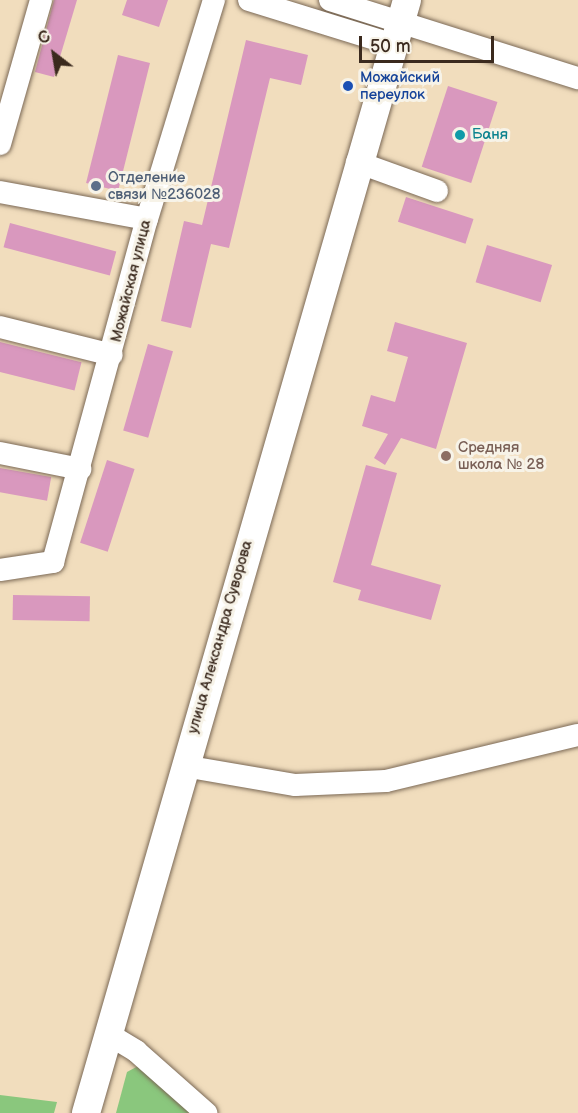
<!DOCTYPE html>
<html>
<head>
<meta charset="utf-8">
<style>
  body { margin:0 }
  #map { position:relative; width:578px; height:1113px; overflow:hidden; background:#f1ddbd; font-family:"Balsamiq Sans",sans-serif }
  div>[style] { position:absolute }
  .green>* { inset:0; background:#8ac77d }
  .building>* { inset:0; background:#d998be; transform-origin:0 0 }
  .roads { filter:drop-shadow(0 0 2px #7b6956) drop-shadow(0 0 2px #7b6956) }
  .minor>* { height:22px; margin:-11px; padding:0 11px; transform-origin:11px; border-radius:11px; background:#fff }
  .major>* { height:28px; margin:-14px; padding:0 14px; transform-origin:14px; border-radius:14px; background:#fff }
  .dots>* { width:16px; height:16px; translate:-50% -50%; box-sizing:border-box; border:3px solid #f7f3e8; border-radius:50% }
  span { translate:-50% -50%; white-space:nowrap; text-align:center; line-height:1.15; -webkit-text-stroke:6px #f7f3e8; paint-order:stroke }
  .transit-label { font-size:15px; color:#164399 }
  .left { translate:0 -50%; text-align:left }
  .culture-label { font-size:15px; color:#0d838f }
  .service-label { font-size:15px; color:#4e5e75 }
  .street-label { font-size:15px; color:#3b2a1e }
  .education-label { font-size:15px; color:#785e54 }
  .north { position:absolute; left:24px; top:24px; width:60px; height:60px; -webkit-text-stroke:4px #f7f3e8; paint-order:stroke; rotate:329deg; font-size:16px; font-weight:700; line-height:24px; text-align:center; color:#3b2a1e }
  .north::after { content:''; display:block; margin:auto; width:21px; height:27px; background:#3b2a1e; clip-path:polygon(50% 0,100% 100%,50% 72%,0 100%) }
  .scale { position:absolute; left:359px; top:36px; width:135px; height:27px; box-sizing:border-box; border:3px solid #3b2a1e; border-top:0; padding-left:8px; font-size:18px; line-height:21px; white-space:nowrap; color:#3b2a1e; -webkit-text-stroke:4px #f7f3e8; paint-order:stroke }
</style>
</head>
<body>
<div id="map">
  <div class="green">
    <div style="clip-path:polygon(140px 1065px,196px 1113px,116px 1113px,127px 1072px)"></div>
    <div style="clip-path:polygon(0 1095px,57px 1102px,54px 1113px,0 1113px)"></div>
  </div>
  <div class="building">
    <div style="clip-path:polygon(54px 0,77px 0,54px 77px,35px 72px)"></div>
    <div style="clip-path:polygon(127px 0,168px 0,159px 27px,122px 15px)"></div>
    <div style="clip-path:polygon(246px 40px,308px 55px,301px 85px,270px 78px,229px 248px,211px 244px,191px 328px,161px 321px,184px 221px,202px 225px)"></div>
    <div style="left:118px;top:55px;width:33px;height:132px;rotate:14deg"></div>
    <div style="left:448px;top:86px;width:52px;height:85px;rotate:18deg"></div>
    <div style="left:406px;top:197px;width:71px;height:26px;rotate:18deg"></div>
    <div style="left:10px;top:223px;width:110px;height:25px;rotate:15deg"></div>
    <div style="left:487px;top:245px;width:68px;height:39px;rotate:17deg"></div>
    <div style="clip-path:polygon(395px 322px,467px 343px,436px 449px,401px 438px,385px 465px,374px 458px,388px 434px,362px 426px,371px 395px,395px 402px,408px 357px,387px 351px)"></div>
    <div style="left:0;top:342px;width:84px;height:29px;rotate:14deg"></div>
    <div style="left:148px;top:344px;width:26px;height:90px;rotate:16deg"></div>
    <div style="left:107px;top:460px;width:29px;height:87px;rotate:18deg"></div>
    <div style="clip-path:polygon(366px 465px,397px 473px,371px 565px,441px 585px,431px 620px,358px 600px,361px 590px,333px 582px)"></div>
    <div style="left:0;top:468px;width:52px;height:24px;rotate:10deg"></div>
    <div style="left:13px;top:595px;width:77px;height:25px;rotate:1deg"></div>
  </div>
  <div class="roads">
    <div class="minor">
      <div style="left:249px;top:0;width:152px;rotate:17.2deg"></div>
      <div style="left:330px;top:0;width:260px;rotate:17.5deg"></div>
      <div style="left:0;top:144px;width:150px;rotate:-74.1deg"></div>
      <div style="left:357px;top:162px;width:85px;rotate:19.9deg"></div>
      <div style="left:0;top:192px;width:149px;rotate:10.4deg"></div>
      <div style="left:0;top:327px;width:115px;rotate:14deg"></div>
      <div style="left:0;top:453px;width:82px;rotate:11.3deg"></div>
      <div style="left:0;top:570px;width:54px;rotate:-8.6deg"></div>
      <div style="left:53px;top:562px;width:356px;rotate:-74.7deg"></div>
      <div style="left:147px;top:219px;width:229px;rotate:-73deg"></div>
      <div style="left:184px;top:766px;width:113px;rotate:9.7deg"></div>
      <div style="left:295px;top:785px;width:91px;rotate:-2.5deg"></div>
      <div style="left:386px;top:781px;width:197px;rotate:-13.5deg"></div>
      <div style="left:108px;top:1034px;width:33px;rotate:31deg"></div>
      <div style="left:136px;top:1051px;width:94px;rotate:41.5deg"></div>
    </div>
    <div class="major">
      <div style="left:86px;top:1113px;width:1158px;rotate:-73.91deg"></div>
    </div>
  </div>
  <div class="dots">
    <div style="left:348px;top:86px;background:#1a4fb4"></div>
    <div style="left:460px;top:135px;background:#0f9aa8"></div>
    <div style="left:96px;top:186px;background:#5c6f8a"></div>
    <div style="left:446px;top:456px;background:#8d6e63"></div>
  </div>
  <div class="transit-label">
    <span class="left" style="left:360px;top:86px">Можайский<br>переулок</span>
  </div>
  <div class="culture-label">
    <span class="left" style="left:472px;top:135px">Баня</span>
  </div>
  <div class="service-label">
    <span class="left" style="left:108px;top:186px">Отделение<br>связи №236028</span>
  </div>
  <div class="street-label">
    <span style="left:131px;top:281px;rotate:-76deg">Можайская улица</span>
    <span style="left:220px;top:637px;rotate:-74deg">улица Александра Суворова</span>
  </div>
  <div class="education-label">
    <span class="left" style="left:458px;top:456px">Средняя<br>школа № 28</span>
  </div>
  <div class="north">С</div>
  <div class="scale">50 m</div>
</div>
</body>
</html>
